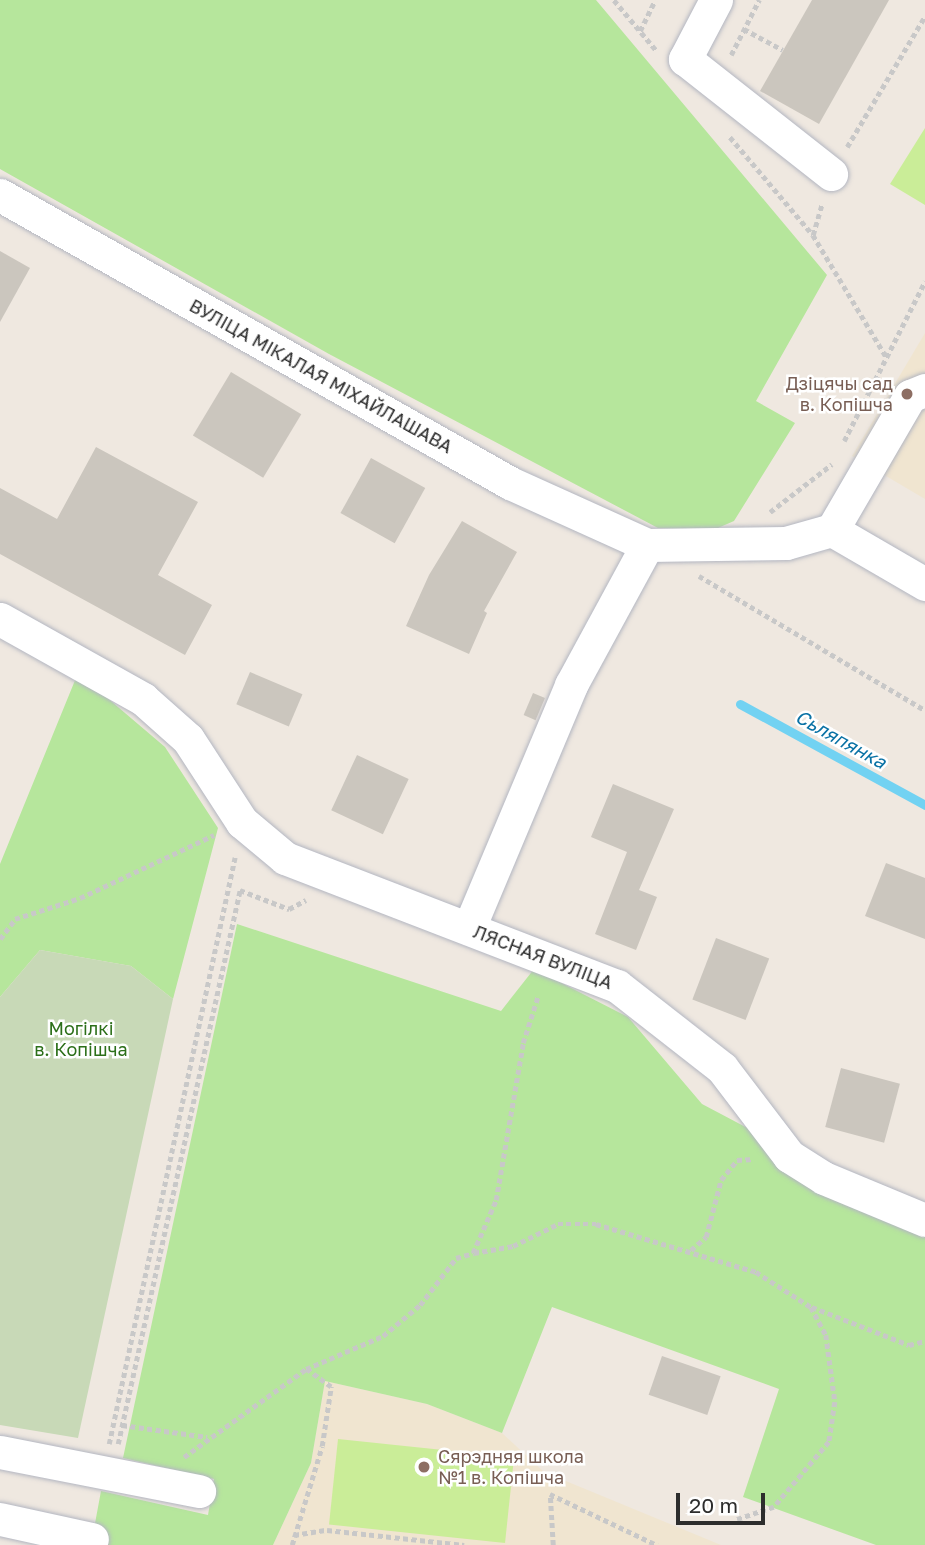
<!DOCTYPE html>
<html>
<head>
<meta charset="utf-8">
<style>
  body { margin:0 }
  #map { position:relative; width:925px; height:1545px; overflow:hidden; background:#efe8e0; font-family:"Golos Text",sans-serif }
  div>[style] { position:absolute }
  .education>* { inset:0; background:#f0e5d0 }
  .green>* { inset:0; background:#b6e69c }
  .cemetery>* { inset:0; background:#c8d9b7 }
  .pitch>* { inset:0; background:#caed98; transform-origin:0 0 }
  .stream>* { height:9px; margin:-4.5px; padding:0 4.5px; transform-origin:4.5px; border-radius:4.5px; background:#72d2f2 }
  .building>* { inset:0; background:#cbc6be; transform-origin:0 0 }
  .path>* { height:4.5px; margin-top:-2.25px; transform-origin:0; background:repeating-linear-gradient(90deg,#c8c8c8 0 5px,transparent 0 8.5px) }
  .roads { filter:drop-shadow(0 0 2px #b3b6c1) drop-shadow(0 0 2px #b3b6c1) }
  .minor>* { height:33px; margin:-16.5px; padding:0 16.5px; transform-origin:16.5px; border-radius:16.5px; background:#fff }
  .dots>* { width:19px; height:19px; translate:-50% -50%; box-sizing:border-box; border:4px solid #fff; border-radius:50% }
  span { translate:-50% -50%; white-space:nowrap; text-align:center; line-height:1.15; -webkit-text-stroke:5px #fff; paint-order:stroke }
  .street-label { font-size:18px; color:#2d2d2d }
  .education-label { font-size:18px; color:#785e54 }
  .right { translate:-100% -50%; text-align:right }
  .left { translate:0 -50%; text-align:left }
  .park-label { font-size:18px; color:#2c6f19 }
  .water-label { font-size:19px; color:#0a72a5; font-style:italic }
  .scale { position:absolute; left:676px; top:1493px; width:89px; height:32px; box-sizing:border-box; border:4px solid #2d2d2d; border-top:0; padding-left:9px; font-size:21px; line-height:24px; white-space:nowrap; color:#2d2d2d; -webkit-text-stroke:5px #fff; paint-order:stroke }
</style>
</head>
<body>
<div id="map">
  <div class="education">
    <div style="clip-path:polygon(925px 333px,925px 499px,852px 456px)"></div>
    <div style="clip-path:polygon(325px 1381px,427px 1404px,502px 1433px,544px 1472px,721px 1545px,273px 1545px,311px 1463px)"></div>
  </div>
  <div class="green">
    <div style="clip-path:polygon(0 0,596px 0,827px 275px,756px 401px,795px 423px,734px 521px,711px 531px,658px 528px,329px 354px,0 169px)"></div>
    <div style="clip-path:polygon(78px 673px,165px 747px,218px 828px,173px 999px,131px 966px,40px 950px,0 997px,0 864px)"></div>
    <div style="clip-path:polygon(237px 924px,501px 1011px,534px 969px,628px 1017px,702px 1104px,925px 1222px,925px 1545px,876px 1545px,743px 1497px,779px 1389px,552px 1307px,502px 1433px,427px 1404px,325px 1381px,311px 1463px,273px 1545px,91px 1545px,101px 1491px,208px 1515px,214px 1479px,123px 1458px)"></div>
  </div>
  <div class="cemetery">
    <div style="clip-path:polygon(40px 950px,131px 966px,173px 999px,78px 1438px,0 1425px,0 997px)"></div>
  </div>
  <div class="pitch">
    <div style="clip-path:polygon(925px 128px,925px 205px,890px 184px)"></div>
    <div style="left:338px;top:1439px;width:177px;height:86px;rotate:6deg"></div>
  </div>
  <div class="stream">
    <div style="left:740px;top:704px;width:211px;rotate:28.6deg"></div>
  </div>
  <div class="building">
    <div style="clip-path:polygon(812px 0,889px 0,819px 124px,760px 91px)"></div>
    <div style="clip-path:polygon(0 251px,30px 268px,0 322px)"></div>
    <div style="left:231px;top:372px;width:82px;height:74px;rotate:31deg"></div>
    <div style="clip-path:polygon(96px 447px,198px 502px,158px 575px,212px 605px,185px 655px,0 554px,0 488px,57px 519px)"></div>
    <div style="left:371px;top:458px;width:62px;height:63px;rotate:29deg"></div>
    <div style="clip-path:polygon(462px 521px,517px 552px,484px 611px,487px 613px,469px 654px,406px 626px,429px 575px)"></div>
    <div style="left:250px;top:672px;width:57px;height:35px;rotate:23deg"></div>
    <div style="left:533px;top:693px;width:13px;height:24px;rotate:23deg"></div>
    <div style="left:357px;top:755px;width:57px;height:61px;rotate:25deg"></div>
    <div style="clip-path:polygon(613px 784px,674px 809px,639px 890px,657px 897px,636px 950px,595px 934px,627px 852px,591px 837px)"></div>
    <div style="clip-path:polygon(886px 863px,925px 878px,925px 939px,865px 916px)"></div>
    <div style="left:716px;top:938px;width:57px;height:66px;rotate:21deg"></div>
    <div style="left:841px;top:1068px;width:61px;height:61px;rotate:15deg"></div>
    <div style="left:662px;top:1356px;width:62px;height:41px;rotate:19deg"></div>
  </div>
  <div class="path">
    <div style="left:614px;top:0;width:65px;rotate:50deg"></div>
    <div style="left:744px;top:29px;width:44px;rotate:28.3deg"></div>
    <div style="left:640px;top:31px;width:34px;rotate:-64deg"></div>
    <div style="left:731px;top:55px;width:62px;rotate:-63deg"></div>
    <div style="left:730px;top:137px;width:128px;rotate:49.7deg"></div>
    <div style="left:813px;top:235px;width:144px;rotate:59deg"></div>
    <div style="left:847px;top:147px;width:152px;rotate:-59.2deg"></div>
    <div style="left:813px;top:235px;width:33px;rotate:-74deg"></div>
    <div style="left:844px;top:441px;width:179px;rotate:-63.1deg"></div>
    <div style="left:770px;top:512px;width:78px;rotate:-37.7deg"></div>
    <div style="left:699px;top:576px;width:263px;rotate:30.7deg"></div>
    <div style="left:0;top:939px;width:25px;rotate:-53deg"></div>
    <div style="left:15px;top:919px;width:68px;rotate:-17.9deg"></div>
    <div style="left:80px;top:898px;width:148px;rotate:-25.2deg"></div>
    <div style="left:691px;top:1250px;width:20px;rotate:-41deg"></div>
    <div style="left:706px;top:1237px;width:59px;rotate:-75.3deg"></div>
    <div style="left:721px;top:1180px;width:26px;rotate:-51deg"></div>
    <div style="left:737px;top:1160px;width:16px;rotate:-4deg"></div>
    <div style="left:474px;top:1253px;width:40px;rotate:-10deg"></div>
    <div style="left:513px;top:1246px;width:50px;rotate:-26.1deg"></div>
    <div style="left:558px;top:1224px;width:38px"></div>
    <div style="left:596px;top:1224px;width:167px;rotate:16.7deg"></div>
    <div style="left:756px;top:1272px;width:65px;rotate:32.5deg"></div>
    <div style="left:811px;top:1307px;width:32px;rotate:62deg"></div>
    <div style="left:826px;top:1335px;width:68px;rotate:82.3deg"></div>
    <div style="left:835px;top:1402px;width:40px;rotate:98.5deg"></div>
    <div style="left:829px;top:1442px;width:85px;rotate:130.2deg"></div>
    <div style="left:774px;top:1507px;width:39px;rotate:161deg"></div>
    <div style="left:812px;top:1307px;width:104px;rotate:21.4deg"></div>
    <div style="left:909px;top:1345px;width:16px;rotate:-14deg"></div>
    <div style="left:122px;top:1425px;width:86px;rotate:8deg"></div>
    <div style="left:109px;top:1444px;width:600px;rotate:-77.89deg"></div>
    <div style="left:118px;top:1444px;width:567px;rotate:-77.58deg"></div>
    <div style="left:240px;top:890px;width:53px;rotate:21.2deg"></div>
    <div style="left:289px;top:909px;width:19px;rotate:-28deg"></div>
    <div style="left:184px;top:1457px;width:150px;rotate:-35.8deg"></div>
    <div style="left:306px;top:1369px;width:84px;rotate:-23.2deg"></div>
    <div style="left:383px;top:1336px;width:48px;rotate:-40deg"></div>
    <div style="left:420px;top:1305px;width:59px;rotate:-52.5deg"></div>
    <div style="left:456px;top:1258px;width:18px;rotate:-16deg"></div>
    <div style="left:473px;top:1253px;width:58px;rotate:-66.5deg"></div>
    <div style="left:496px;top:1200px;width:159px;rotate:-80.2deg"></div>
    <div style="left:523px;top:1043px;width:49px;rotate:-72.3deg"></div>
    <div style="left:294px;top:1535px;width:33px;rotate:-9deg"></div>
    <div style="left:327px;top:1530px;width:138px;rotate:6.2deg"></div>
    <div style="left:292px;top:1545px;width:103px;rotate:-73.1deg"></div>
    <div style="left:322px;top:1446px;width:60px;rotate:-81.3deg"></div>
    <div style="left:331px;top:1387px;width:31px;rotate:-144deg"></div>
    <div style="left:553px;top:1545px;width:51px;rotate:-93.4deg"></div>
    <div style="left:550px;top:1494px;width:119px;rotate:25.5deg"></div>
  </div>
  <div class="roads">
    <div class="minor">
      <div style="left:716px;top:0;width:67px;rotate:117.7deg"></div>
      <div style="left:685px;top:59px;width:186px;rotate:38.2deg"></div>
      <div style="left:0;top:195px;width:586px;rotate:29.45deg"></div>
      <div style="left:510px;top:483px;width:150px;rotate:24.3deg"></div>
      <div style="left:647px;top:545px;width:139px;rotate:-0.8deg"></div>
      <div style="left:786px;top:543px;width:48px;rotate:-15.8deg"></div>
      <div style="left:832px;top:530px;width:155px;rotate:-59.8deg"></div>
      <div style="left:910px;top:396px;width:16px;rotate:-22deg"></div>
      <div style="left:832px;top:530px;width:108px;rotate:30.1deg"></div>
      <div style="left:0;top:619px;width:164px;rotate:29.2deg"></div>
      <div style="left:143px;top:699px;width:60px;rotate:41.6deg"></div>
      <div style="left:188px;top:739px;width:99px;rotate:57deg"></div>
      <div style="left:242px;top:822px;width:56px;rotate:39.9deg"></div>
      <div style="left:285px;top:858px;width:356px;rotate:21.1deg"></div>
      <div style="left:617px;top:986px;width:133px;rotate:38deg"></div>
      <div style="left:722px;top:1068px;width:111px;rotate:52.7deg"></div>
      <div style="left:789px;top:1156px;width:41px;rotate:32.2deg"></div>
      <div style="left:824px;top:1178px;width:109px;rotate:22.6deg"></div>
      <div style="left:469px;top:928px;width:264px;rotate:-67.2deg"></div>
      <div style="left:571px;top:685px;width:159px;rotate:-61.5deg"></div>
      <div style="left:0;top:1452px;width:203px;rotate:11.1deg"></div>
      <div style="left:0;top:1519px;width:94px;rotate:12.3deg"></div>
    </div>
  </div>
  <div class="dots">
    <div style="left:907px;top:394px;background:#8d6e63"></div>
    <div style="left:424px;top:1467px;background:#8d6e63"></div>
  </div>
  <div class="street-label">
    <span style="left:321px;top:376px;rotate:29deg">ВУЛІЦА МІКАЛАЯ МІХАЙЛАШАВА</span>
    <span style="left:543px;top:957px;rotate:21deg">ЛЯСНАЯ ВУЛІЦА</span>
  </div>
  <div class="education-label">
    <span class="right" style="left:893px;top:394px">Дзіцячы сад<br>в. Копішча</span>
    <span class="left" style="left:438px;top:1467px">Сярэдняя школа<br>№1 в. Копішча</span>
  </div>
  <div class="park-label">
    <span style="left:81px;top:1039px">Могілкі<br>в. Копішча</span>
  </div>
  <div class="water-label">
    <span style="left:841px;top:739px;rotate:29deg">Сьляпянка</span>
  </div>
  <div class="scale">20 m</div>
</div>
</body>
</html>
